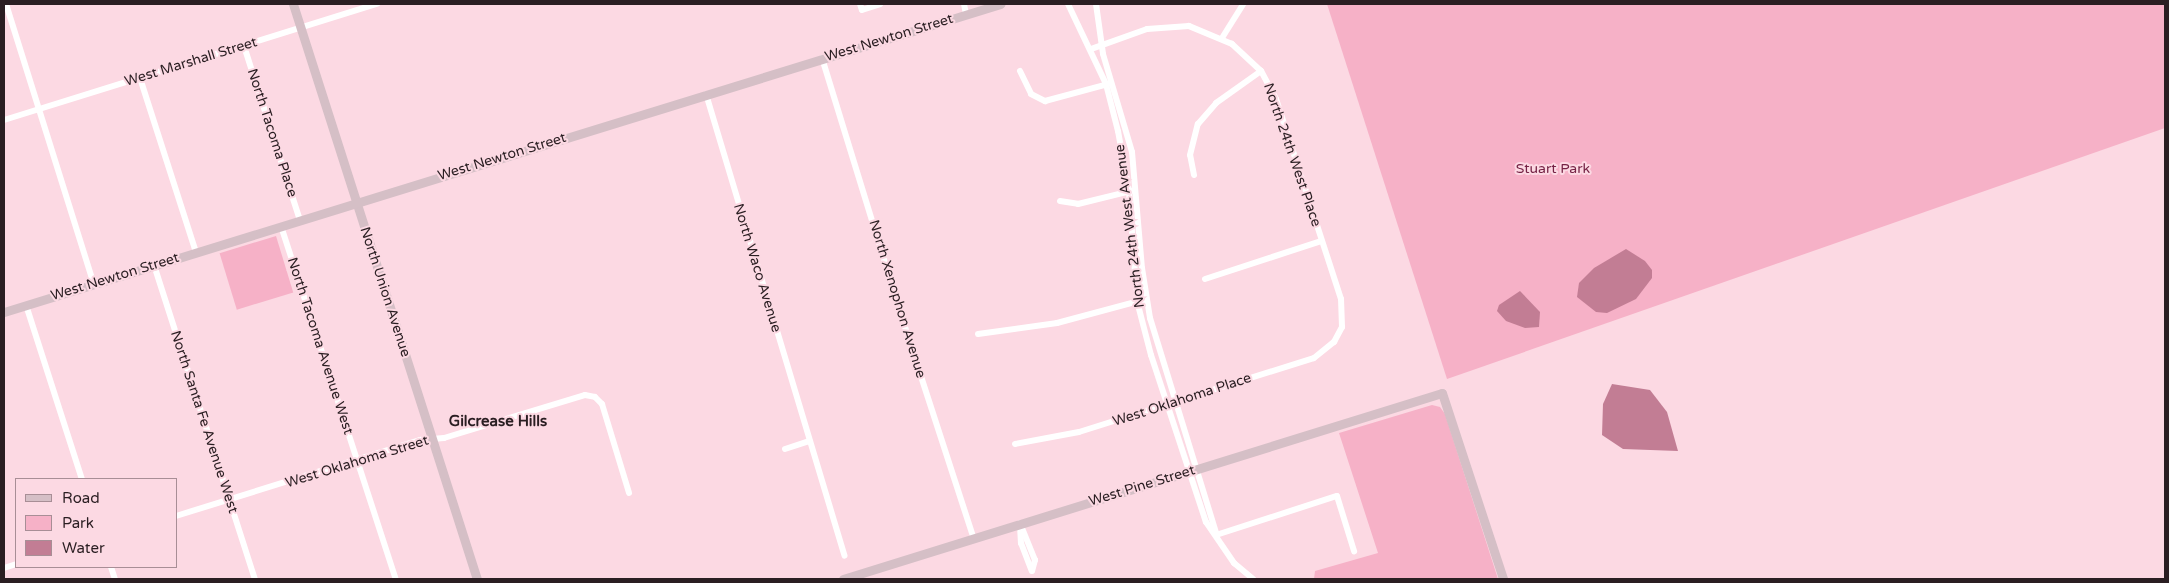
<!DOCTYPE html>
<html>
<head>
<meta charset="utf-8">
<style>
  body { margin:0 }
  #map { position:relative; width:2169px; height:583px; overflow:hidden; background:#fcd9e3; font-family:"Varela Round",sans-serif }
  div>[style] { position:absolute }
  .green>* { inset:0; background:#f6b1c7; transform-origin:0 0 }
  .water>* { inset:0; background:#c27d94 }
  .street>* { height:6px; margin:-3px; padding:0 3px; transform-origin:3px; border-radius:3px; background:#fff }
  .secondary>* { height:9px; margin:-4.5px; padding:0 4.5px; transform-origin:4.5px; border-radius:4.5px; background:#d5bfc6 }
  span { translate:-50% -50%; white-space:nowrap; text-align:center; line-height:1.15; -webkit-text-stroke:4px #fcd9e3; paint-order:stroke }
  .street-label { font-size:14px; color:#2a1e22 }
  .park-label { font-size:14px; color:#752245 }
  .neighbourhood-label { font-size:15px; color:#2a1e22; font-weight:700 }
  .frame { position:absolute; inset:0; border:5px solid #2a1e22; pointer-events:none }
  .legend { position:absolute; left:15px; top:478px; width:162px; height:90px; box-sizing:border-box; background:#fcd9e3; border:1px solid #a88e96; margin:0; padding:6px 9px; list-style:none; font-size:15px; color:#2a1e22 }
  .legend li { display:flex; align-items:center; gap:10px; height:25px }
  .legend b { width:25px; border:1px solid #a88e96 }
</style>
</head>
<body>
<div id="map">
  <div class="green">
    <div style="clip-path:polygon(1327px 4px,2165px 4px,2165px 128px,1447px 379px)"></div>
    <div style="left:276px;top:236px;width:59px;height:59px;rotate:73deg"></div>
    <div style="clip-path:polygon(1432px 405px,1440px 407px,1445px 414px,1498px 579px,1314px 579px,1315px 571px,1378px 553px,1339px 433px)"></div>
  </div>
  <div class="water">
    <div style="clip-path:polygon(1626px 249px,1645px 261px,1652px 270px,1652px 278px,1636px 299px,1607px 313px,1596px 312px,1577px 297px,1579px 283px,1594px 268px)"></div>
    <div style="clip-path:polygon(1520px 291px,1540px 312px,1539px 327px,1525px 328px,1506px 321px,1497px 311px,1499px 305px)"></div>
    <div style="clip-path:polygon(1612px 384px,1650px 390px,1667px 412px,1678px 451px,1623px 449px,1602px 435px,1603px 404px)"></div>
  </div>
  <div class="street">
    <div style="left:6px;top:4px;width:294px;rotate:72.6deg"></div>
    <div style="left:860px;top:4px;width:6px;rotate:72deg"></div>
    <div style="left:862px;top:10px;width:19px;rotate:-18deg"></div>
    <div style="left:964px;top:4px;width:10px;rotate:79deg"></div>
    <div style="left:1068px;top:4px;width:89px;rotate:64.6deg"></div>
    <div style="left:1106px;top:84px;width:49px;rotate:75.7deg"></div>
    <div style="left:1118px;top:131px;width:61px;rotate:79.6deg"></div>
    <div style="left:1129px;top:191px;width:110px;rotate:85.8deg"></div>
    <div style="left:1137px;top:301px;width:56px;rotate:75.5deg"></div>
    <div style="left:1151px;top:355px;width:176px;rotate:71.8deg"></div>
    <div style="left:1206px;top:522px;width:50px;rotate:55.7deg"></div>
    <div style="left:1234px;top:563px;width:25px;rotate:40deg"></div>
    <div style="left:1096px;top:4px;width:50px;rotate:82deg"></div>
    <div style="left:1103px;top:54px;width:102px;rotate:73.5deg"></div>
    <div style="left:1132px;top:152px;width:116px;rotate:85.1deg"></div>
    <div style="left:1142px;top:268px;width:51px;rotate:80.9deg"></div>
    <div style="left:1150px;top:318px;width:225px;rotate:72.9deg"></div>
    <div style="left:1222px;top:38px;width:40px;rotate:-58deg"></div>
    <div style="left:244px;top:46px;width:183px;rotate:72.2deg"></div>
    <div style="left:822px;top:58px;width:278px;rotate:72.9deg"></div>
    <div style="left:904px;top:324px;width:226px;rotate:72deg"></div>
    <div style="left:1020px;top:71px;width:25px;rotate:64deg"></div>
    <div style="left:1031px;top:94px;width:16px;rotate:27deg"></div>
    <div style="left:1045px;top:101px;width:65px;rotate:-15.1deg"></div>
    <div style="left:140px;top:78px;width:183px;rotate:72.2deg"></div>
    <div style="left:706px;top:94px;width:482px;rotate:73.3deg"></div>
    <div style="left:4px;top:120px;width:391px;rotate:-17.3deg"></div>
    <div style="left:1194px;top:175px;width:20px;rotate:-101deg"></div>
    <div style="left:1190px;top:155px;width:32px;rotate:-76deg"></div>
    <div style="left:1198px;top:124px;width:28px;rotate:-49deg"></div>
    <div style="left:1216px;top:103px;width:55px;rotate:-35.4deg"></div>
    <div style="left:1060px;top:201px;width:18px;rotate:9deg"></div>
    <div style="left:1078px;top:204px;width:55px;rotate:-13.8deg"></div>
    <div style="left:281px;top:226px;width:371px;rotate:72deg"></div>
    <div style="left:154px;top:265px;width:330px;rotate:72.2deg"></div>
    <div style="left:1205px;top:279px;width:122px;rotate:-18.1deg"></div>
    <div style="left:26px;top:305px;width:183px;rotate:72.2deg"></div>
    <div style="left:978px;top:334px;width:80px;rotate:-7.9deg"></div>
    <div style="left:1057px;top:323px;width:92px;rotate:-15.1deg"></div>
    <div style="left:1015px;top:444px;width:65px;rotate:-10.6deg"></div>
    <div style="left:1079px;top:432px;width:246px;rotate:-17.5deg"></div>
    <div style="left:1314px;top:358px;width:26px;rotate:-39deg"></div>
    <div style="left:1334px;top:342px;width:17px;rotate:-62deg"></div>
    <div style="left:1342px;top:327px;width:28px;rotate:-92deg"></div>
    <div style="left:1341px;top:299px;width:210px;rotate:-108deg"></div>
    <div style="left:1276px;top:99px;width:32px;rotate:-118deg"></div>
    <div style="left:1261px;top:71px;width:40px;rotate:-137deg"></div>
    <div style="left:1232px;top:44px;width:47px;rotate:-157.3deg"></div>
    <div style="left:1189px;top:26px;width:42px;rotate:175.9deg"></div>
    <div style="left:1147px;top:29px;width:59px;rotate:160.3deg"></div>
    <div style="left:785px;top:449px;width:26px;rotate:-18deg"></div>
    <div style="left:176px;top:516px;width:256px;rotate:-17.3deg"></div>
    <div style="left:420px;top:440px;width:24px;rotate:-5deg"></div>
    <div style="left:444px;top:438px;width:147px;rotate:-17deg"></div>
    <div style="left:585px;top:395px;width:10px;rotate:11deg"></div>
    <div style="left:595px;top:397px;width:10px;rotate:45deg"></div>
    <div style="left:602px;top:404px;width:93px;rotate:73.1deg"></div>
    <div style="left:1020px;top:523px;width:40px;rotate:68deg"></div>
    <div style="left:1035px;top:560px;width:11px;rotate:105deg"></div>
    <div style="left:1020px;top:525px;width:18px;rotate:87deg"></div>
    <div style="left:1021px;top:543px;width:30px;rotate:69deg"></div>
    <div style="left:1216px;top:535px;width:127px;rotate:-17.9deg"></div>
    <div style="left:1337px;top:496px;width:58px;rotate:72.8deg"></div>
    <div style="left:111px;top:567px;width:13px;rotate:72deg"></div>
    <div style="left:4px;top:568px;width:13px;rotate:-18deg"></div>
  </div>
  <div class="secondary">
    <div style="left:293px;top:4px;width:604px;rotate:72.26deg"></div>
    <div style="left:4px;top:312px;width:1043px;rotate:-17.18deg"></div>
    <div style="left:843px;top:579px;width:627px;rotate:-17.25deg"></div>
    <div style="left:1442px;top:393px;width:196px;rotate:71.8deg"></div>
  </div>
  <div class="street-label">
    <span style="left:889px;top:38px;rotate:-17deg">West Newton Street</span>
    <span style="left:191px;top:62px;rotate:-17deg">West Marshall Street</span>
    <span style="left:272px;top:133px;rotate:72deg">North Tacoma Place</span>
    <span style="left:1292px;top:155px;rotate:71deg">North 24th West Place</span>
    <span style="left:502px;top:157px;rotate:-17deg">West Newton Street</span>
    <span style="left:1130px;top:226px;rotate:-97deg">North 24th West Avenue</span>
    <span style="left:757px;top:268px;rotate:73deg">North Waco Avenue</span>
    <span style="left:115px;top:277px;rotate:-17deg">West Newton Street</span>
    <span style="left:385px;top:292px;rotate:72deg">North Union Avenue</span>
    <span style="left:897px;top:299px;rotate:73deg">North Xenophon Avenue</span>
    <span style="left:320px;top:346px;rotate:72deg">North Tacoma Avenue West</span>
    <span style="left:1182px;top:400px;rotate:-18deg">West Oklahoma Place</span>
    <span style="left:204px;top:422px;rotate:72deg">North Santa Fe Avenue West</span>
    <span style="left:357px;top:462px;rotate:-17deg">West Oklahoma Street</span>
    <span style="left:1142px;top:486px;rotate:-17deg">West Pine Street</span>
  </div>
  <div class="park-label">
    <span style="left:1553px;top:169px">Stuart Park</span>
  </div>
  <div class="neighbourhood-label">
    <span style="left:498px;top:422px">Gilcrease Hills</span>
  </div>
  <div class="frame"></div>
  <ul class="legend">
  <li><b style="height:6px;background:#d5bfc6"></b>Road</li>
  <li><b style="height:14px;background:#f6b1c7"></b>Park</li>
  <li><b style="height:14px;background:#c27d94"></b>Water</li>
  </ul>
</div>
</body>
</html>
